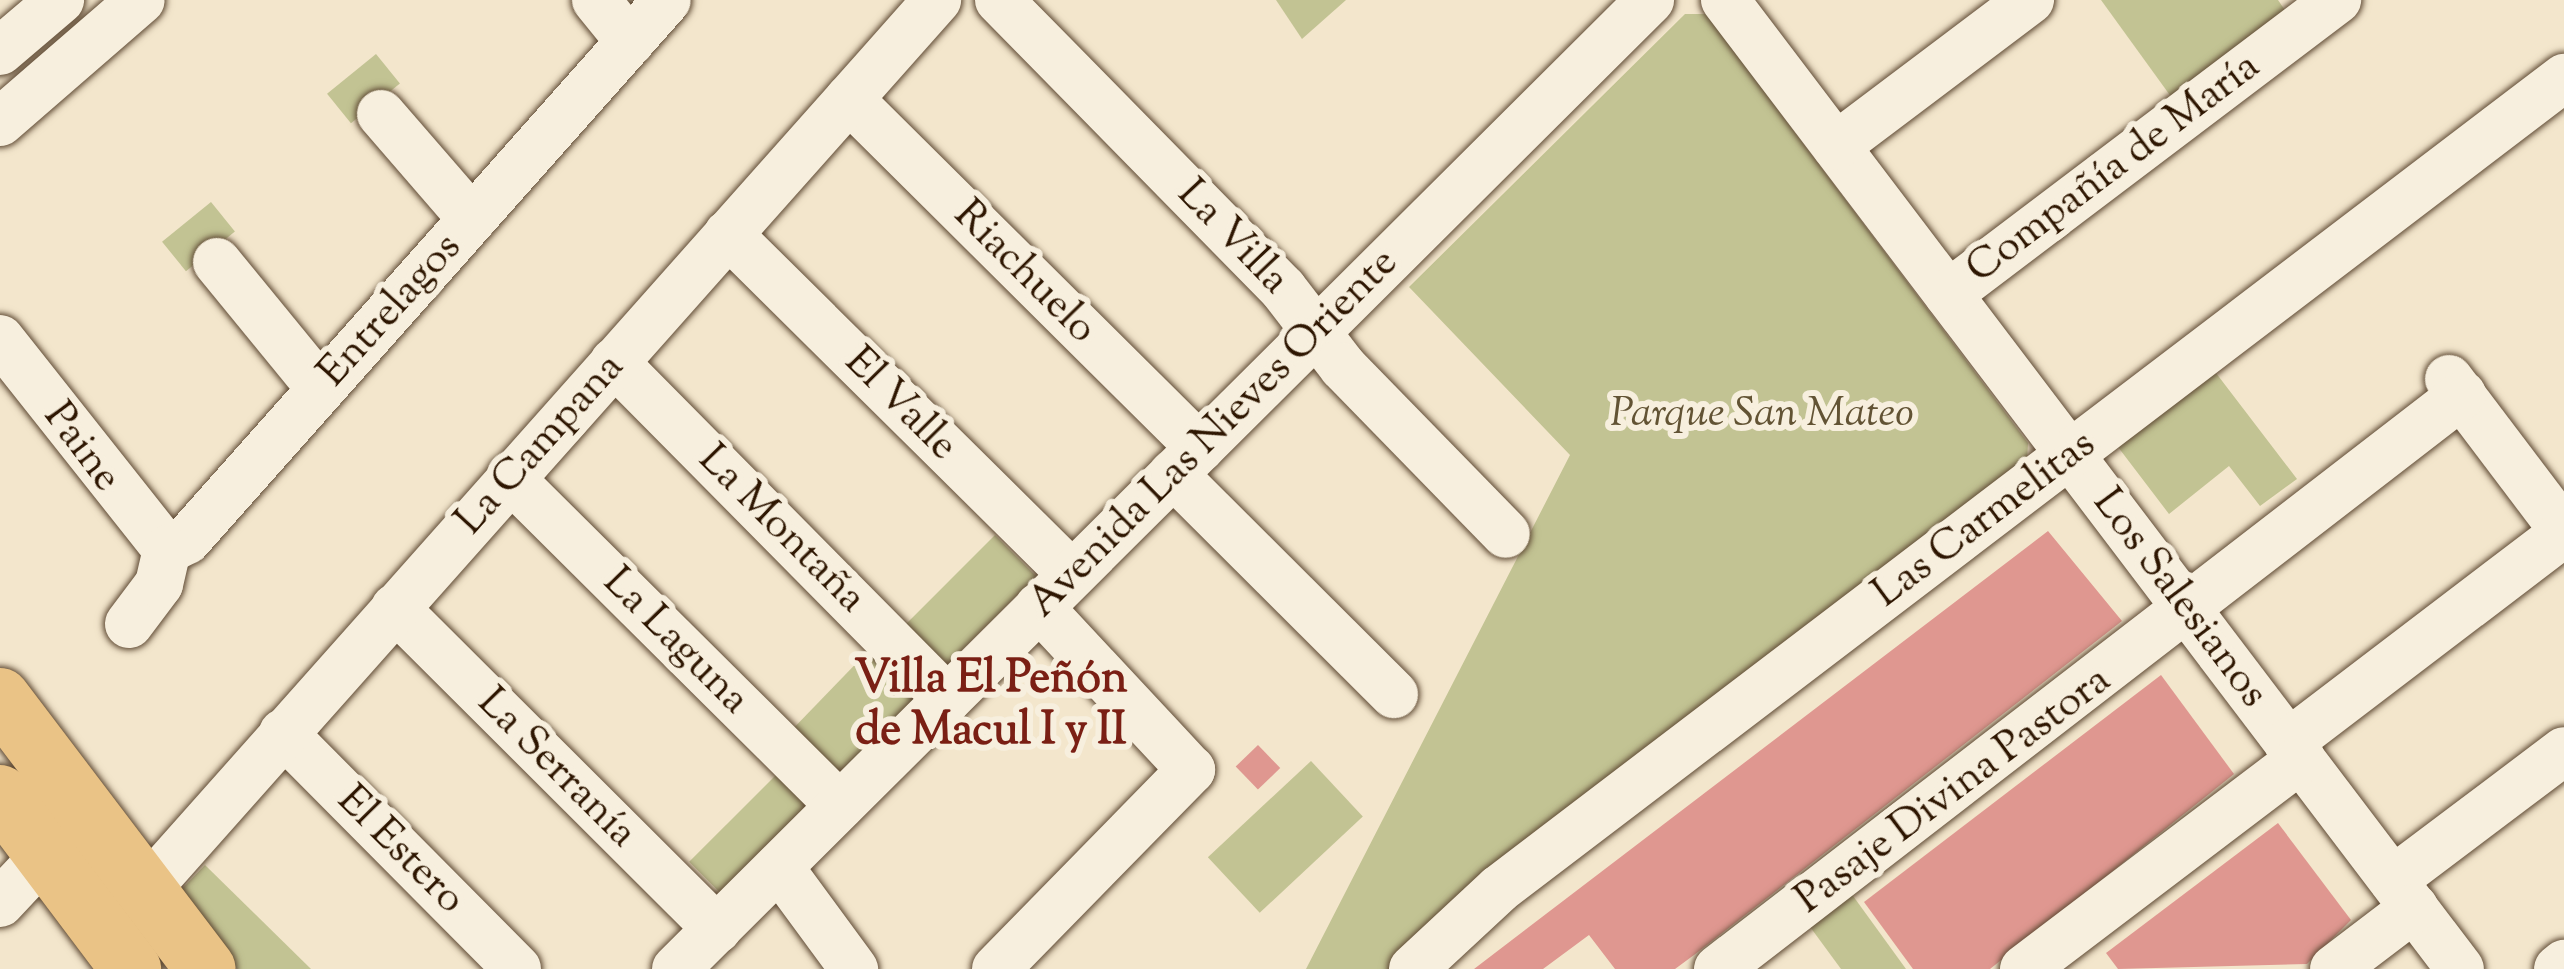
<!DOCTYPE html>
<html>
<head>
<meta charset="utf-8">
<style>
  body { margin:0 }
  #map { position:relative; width:2564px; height:969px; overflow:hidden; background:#f3e6cc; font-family:"Sorts Mill Goudy",serif }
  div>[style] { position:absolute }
  .green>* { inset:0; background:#c2c393; transform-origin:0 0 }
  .building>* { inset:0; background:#df9790; transform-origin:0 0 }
  .roads { filter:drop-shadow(0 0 3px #5f4a34) drop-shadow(0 0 3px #5f4a34) }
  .minor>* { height:48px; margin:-24px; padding:0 24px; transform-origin:24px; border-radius:24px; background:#f7efde }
  .major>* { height:60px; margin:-30px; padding:0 30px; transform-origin:30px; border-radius:30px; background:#eac386 }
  span { translate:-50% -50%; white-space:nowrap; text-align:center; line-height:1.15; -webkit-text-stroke:12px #f7efde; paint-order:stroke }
  .street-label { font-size:42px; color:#2e1601 }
  .park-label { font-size:42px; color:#625334; font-style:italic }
  .neighbourhood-label { font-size:45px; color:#7a1f14; font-weight:700 }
</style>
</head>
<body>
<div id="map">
  <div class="green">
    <div style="clip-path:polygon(1276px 0,1346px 0,1302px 39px)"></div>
    <div style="clip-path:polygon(2101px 0,2278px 0,2293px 22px,2177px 105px)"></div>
    <div style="clip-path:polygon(1685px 14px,1706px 14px,2028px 443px,2027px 461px,1394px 969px,1306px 969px,1570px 455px,1409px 287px)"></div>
    <div style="left:376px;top:54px;width:38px;height:63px;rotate:51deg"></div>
    <div style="left:211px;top:202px;width:38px;height:63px;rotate:51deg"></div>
    <div style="clip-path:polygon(2216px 373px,2297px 479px,2260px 506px,2229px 466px,2169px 514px,2118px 447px)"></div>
    <div style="left:995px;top:535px;width:58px;height:130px;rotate:45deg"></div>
    <div style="left:872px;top:647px;width:69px;height:120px;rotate:44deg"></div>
    <div style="left:1311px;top:761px;width:76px;height:141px;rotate:47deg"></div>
    <div style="left:779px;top:772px;width:52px;height:127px;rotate:45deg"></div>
    <div style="clip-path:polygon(205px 865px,311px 969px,237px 969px,178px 893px)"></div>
    <div style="clip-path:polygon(1848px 889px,1906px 969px,1841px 969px,1805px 920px)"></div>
  </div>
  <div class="building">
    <div style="clip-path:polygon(2048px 531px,2122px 621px,1694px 955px,1675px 969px,1615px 969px,1589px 935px,1543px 969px,1474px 969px)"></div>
    <div style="clip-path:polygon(2161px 675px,2234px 774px,1990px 969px,1913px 969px,1864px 902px)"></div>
    <div style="left:1258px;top:745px;width:32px;height:31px;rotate:46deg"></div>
    <div style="clip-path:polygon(2278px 823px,2351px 920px,2307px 964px,2118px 969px,2106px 953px)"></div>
  </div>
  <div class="roads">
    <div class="minor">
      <div style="left:596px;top:0;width:54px;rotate:51deg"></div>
      <div style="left:999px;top:0;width:405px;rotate:45.5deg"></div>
      <div style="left:1283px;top:289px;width:98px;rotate:52.4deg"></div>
      <div style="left:1343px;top:367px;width:233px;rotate:45.7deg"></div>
      <div style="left:1725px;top:0;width:1216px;rotate:52.82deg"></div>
      <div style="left:0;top:51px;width:79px;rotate:-40.4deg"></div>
      <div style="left:849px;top:99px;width:495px;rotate:44.8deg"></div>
      <div style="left:381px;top:114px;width:139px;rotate:49.1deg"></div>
      <div style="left:0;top:122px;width:186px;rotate:-40.9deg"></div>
      <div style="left:1836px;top:146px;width:243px;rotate:-37deg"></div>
      <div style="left:728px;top:234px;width:484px;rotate:44.7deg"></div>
      <div style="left:217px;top:262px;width:164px;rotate:50.7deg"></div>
      <div style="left:1948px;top:294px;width:488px;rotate:-37.1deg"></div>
      <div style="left:0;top:339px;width:269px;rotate:51.6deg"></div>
      <div style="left:614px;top:362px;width:474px;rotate:45.3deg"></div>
      <div style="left:2449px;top:379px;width:191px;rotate:52.9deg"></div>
      <div style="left:1173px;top:474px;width:312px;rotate:44.9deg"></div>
      <div style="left:510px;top:478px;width:465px;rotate:44.8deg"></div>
      <div style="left:167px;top:550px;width:22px;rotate:-27deg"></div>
      <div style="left:187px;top:540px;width:722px;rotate:-48.37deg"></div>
      <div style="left:395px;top:608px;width:455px;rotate:44.9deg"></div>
      <div style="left:129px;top:624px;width:50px;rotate:-53.1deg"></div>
      <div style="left:159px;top:584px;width:35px;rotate:-77deg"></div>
      <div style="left:283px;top:733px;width:332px;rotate:45.2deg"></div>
      <div style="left:2288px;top:743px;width:347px;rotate:-37.3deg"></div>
      <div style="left:779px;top:867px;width:127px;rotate:53.7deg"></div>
      <div style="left:2393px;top:880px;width:214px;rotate:-37deg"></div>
      <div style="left:146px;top:890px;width:1191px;rotate:-48.37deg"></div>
      <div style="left:0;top:903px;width:66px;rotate:-46.8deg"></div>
      <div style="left:676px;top:969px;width:1374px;rotate:-44.85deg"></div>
      <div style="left:996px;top:969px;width:279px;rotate:-45.6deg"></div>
      <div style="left:1191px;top:770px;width:223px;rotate:-133deg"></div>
      <div style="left:1413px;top:969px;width:117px;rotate:-42.9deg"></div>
      <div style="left:1499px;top:889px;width:1339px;rotate:-37.29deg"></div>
      <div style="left:1718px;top:969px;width:940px;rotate:-37.65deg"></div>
      <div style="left:2024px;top:969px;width:348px;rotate:-37.2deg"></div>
      <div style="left:2334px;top:969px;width:101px;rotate:-37.3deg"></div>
      <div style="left:2558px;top:969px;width:8px;rotate:-40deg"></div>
    </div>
    <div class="major">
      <div style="left:0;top:698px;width:340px;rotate:52.8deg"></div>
      <div style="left:0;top:795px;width:218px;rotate:53deg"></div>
    </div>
  </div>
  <div class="street-label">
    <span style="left:2114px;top:169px;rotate:-37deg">Compañía de María</span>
    <span style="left:1232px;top:238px;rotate:46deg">La Villa</span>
    <span style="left:1024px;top:273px;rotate:45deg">Riachuelo</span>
    <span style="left:391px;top:311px;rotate:-48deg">Entrelagos</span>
    <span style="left:900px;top:405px;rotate:45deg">El Valle</span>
    <span style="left:1214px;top:434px;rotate:-45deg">Avenida Las Nieves Oriente</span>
    <span style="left:541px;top:445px;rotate:-48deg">La Campana</span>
    <span style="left:81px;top:448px;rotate:53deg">Paine</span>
    <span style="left:1985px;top:520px;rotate:-37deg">Las Carmelitas</span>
    <span style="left:781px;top:530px;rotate:45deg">La Montaña</span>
    <span style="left:2179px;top:599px;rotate:53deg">Los Salesianos</span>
    <span style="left:675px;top:642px;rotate:45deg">La Laguna</span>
    <span style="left:556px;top:769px;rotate:45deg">La Serranía</span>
    <span style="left:1954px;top:791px;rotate:-37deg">Pasaje Divina Pastora</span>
    <span style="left:400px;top:851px;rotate:45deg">El Estero</span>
  </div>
  <div class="park-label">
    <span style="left:1762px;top:415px">Parque San Mateo</span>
  </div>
  <div class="neighbourhood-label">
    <span style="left:991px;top:707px">Villa El Peñón<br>de Macul I y II</span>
  </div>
</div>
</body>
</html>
